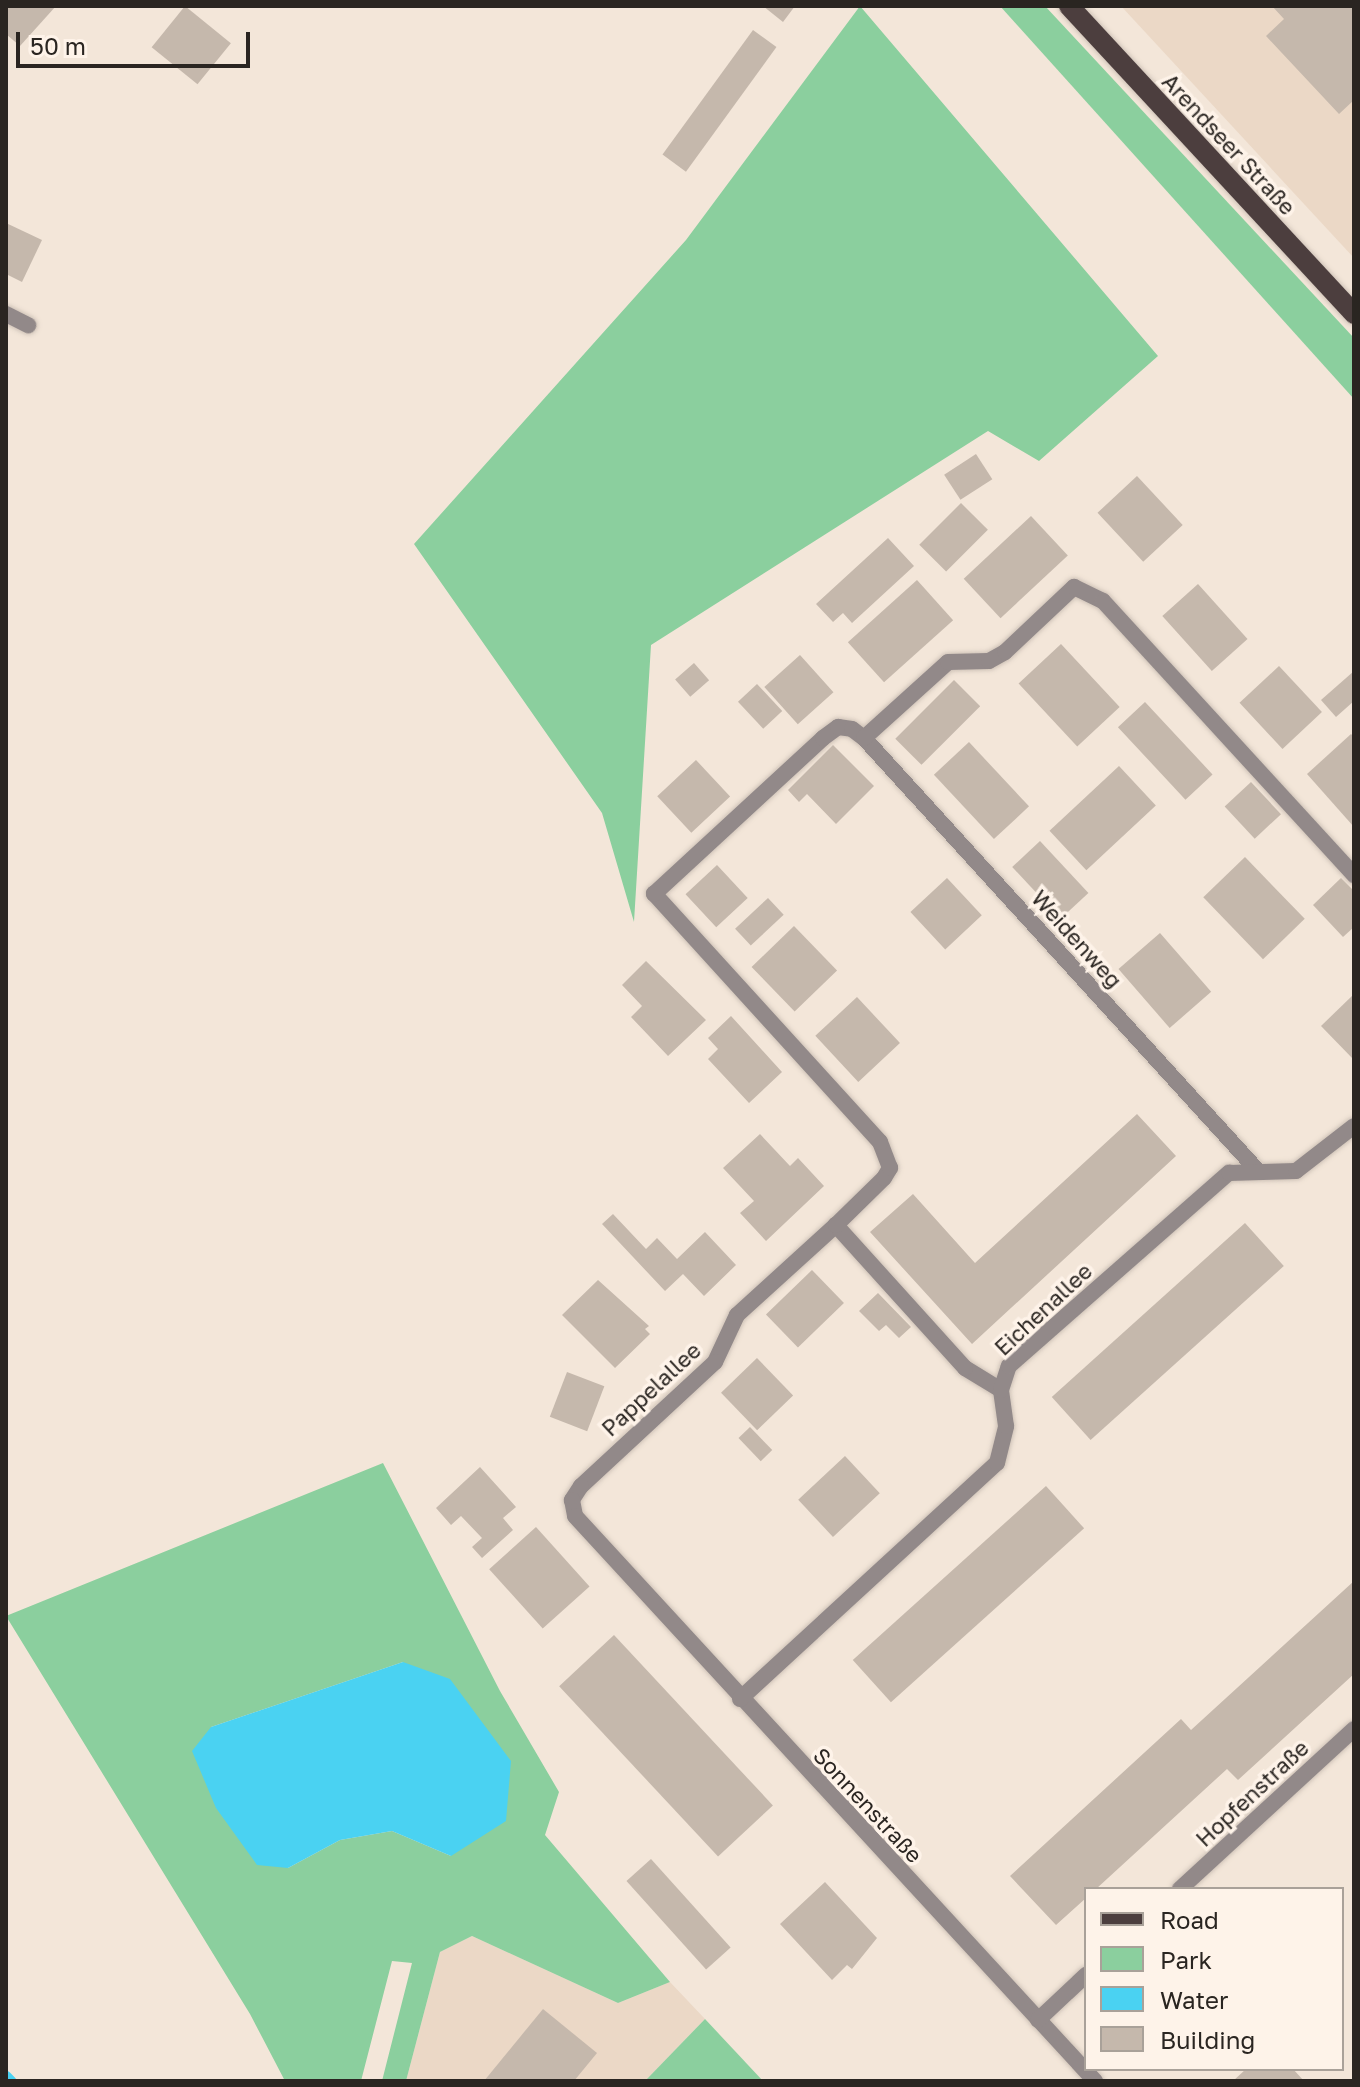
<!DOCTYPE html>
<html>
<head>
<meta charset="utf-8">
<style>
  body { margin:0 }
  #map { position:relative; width:1360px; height:2087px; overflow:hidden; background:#f3e6d9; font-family:"Golos Text",sans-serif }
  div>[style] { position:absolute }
  .built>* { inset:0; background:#ebd8c6 }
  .green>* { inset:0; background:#8bcf9e }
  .water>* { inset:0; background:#4ad2f2 }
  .stream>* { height:9px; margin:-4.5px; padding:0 4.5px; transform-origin:4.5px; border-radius:4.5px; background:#4ad2f2 }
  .building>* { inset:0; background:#c5b8ac; transform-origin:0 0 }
  .roads { filter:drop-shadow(0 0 2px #cfc3b8) drop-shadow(0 0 2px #cfc3b8) }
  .street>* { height:16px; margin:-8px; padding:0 8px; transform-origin:8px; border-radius:8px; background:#928989 }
  .primary>* { height:20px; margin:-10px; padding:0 10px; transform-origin:10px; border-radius:10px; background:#4c3e3e }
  span { translate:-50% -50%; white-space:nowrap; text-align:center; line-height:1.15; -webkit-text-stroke:7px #fef3e9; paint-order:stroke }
  .street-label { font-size:22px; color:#2a2521 }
  .frame { position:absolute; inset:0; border:8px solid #2a2521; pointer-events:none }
  .legend { position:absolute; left:1084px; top:1887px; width:260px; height:184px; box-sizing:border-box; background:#fef3e9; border:2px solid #a9a199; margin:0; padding:10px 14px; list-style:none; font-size:24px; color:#2a2521 }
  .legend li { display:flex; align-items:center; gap:16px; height:40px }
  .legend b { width:40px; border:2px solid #a9a199 }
  .scale { position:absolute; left:16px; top:32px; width:234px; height:36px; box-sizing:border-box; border:4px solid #2a2521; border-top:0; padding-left:10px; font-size:24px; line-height:28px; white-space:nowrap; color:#2a2521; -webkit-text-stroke:6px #fef3e9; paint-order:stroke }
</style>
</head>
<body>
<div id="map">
  <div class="built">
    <div style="clip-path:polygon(1121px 6px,1354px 6px,1354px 258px)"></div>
    <div style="clip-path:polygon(472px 1936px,618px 2003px,670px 1982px,705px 2019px,645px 2081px,406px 2081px,440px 1952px)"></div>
  </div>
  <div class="green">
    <div style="clip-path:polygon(860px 6px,1158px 356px,1039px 461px,988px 431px,651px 645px,634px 922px,602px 813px,414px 544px,686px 240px)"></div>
    <div style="clip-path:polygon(1000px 6px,1045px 6px,1354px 338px,1354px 399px)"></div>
    <div style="clip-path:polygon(evenodd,383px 1463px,500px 1691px,559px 1792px,545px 1835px,670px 1982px,618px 2003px,472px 1936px,440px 1952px,406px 2081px,382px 2081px,412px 1963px,392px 1961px,361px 2081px,285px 2081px,250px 2014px,6px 1616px,383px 1463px,403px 1662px,451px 1856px,392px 1831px,340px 1840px,288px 1868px,211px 1727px,403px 1662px)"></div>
    <div style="clip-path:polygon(705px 2019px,763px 2081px,645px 2081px)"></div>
  </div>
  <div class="water">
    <div style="clip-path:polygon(403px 1662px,450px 1679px,511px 1761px,506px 1821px,451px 1856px,392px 1831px,340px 1840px,288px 1868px,257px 1865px,216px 1808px,192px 1751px,211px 1727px)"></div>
  </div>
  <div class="stream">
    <div style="left:6px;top:2075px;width:8px;rotate:45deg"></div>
  </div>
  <div class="building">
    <div style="clip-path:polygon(6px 6px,56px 6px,20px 46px,6px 34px)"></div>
    <div style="left:185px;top:6px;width:59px;height:53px;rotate:39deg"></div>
    <div style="clip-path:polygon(763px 6px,795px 6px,783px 22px)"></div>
    <div style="clip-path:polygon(1272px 6px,1354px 6px,1354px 100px,1339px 114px,1266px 36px,1284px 19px)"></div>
    <div style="left:753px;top:30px;width:29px;height:154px;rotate:36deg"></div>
    <div style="clip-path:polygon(6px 223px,42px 240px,22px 282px,6px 274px)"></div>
    <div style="left:976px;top:454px;width:30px;height:38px;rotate:57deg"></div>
    <div style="left:1137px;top:476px;width:67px;height:54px;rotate:47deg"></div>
    <div style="left:961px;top:503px;width:38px;height:59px;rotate:45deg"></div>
    <div style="left:1031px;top:516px;width:54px;height:92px;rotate:47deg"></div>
    <div style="clip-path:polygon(888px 538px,914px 566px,852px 623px,843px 613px,833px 622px,816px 604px)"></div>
    <div style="left:917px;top:580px;width:54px;height:93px;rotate:48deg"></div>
    <div style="left:1198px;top:584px;width:74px;height:48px;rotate:48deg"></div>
    <div style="left:1061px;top:644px;width:86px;height:58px;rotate:47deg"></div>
    <div style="left:800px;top:655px;width:50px;height:48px;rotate:48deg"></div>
    <div style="left:694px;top:663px;width:23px;height:25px;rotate:49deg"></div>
    <div style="left:1279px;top:666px;width:63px;height:54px;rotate:47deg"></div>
    <div style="clip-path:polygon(1354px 671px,1354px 701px,1336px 717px,1321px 700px)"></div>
    <div style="left:954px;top:680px;width:37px;height:83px;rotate:45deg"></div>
    <div style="left:757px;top:684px;width:37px;height:26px;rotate:47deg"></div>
    <div style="left:1145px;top:702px;width:99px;height:37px;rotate:47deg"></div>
    <div style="clip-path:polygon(1351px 734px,1354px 737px,1354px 827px,1307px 774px)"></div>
    <div style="left:969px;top:742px;width:88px;height:48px;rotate:47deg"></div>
    <div style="clip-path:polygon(833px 745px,874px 786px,836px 824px,807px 794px,799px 802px,788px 790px)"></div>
    <div style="left:696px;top:760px;width:50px;height:53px;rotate:47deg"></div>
    <div style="left:1119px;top:766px;width:54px;height:95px;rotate:47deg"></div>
    <div style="left:1251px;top:782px;width:44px;height:36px;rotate:47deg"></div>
    <div style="left:1040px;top:841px;width:71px;height:38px;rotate:47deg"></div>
    <div style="left:1245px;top:857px;width:86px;height:58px;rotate:46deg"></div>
    <div style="left:717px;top:865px;width:45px;height:43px;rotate:47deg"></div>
    <div style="left:947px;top:878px;width:51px;height:50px;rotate:47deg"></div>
    <div style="clip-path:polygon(1341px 878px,1354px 891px,1354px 927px,1343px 937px,1313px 905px)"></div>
    <div style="left:768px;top:898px;width:23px;height:45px;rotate:47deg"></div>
    <div style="left:794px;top:926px;width:62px;height:59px;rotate:46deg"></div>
    <div style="left:1160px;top:933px;width:78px;height:55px;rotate:49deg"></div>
    <div style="clip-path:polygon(646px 961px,706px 1020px,668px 1056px,631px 1017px,642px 1006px,622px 985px)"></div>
    <div style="clip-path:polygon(1354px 994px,1354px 1060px,1321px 1026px)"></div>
    <div style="left:857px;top:997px;width:63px;height:57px;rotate:47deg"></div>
    <div style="clip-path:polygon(731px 1016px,782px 1072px,749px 1103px,708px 1059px,718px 1049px,708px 1038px)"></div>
    <div style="clip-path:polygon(1137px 1114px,1176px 1156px,972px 1344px,870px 1232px,913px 1194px,975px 1263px)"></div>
    <div style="clip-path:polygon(760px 1134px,790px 1166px,798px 1158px,824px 1186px,766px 1241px,740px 1213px,754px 1201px,723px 1168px)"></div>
    <div style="clip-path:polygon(613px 1214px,646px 1249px,657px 1238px,677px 1259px,705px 1232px,736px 1265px,704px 1296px,683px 1274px,665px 1291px,602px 1224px)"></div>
    <div style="left:1245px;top:1223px;width:58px;height:260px;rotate:48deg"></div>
    <div style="left:812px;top:1270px;width:46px;height:64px;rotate:46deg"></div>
    <div style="clip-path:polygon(598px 1280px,649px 1326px,645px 1329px,650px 1334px,615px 1368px,562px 1315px)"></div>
    <div style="clip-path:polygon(878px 1293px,911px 1327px,899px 1338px,886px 1325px,879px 1331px,859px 1311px)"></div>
    <div style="left:757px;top:1358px;width:52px;height:50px;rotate:46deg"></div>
    <div style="left:567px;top:1372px;width:40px;height:48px;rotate:21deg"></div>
    <div style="left:750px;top:1427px;width:32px;height:16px;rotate:46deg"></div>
    <div style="left:845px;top:1456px;width:51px;height:64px;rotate:47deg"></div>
    <div style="clip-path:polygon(480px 1467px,516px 1507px,503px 1518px,513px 1530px,482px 1558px,472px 1547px,482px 1538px,461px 1516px,451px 1525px,436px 1508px)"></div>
    <div style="left:1046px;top:1486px;width:57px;height:260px;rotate:48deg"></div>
    <div style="left:536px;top:1527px;width:80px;height:63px;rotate:48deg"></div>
    <div style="clip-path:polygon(1354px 1581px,1354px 1674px,1238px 1780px,1227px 1769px,1096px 1889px,1086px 1889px,1086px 1898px,1056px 1925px,1010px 1876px,1181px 1719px,1191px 1730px)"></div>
    <div style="left:614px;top:1635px;width:233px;height:75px;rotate:47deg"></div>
    <div style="left:651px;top:1859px;width:119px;height:33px;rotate:48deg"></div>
    <div style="clip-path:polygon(825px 1882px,877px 1938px,852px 1969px,847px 1965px,832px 1980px,780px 1924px)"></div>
    <div style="clip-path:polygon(543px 2009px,597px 2053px,574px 2081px,484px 2081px)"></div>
    <div style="clip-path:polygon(1246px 2069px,1293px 2069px,1304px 2081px,1233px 2081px)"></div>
  </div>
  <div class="roads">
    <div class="street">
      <div style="left:6px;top:314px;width:25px;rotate:27deg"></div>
      <div style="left:864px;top:738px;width:585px;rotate:47.7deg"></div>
      <div style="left:836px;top:1225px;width:134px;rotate:137.7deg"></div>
      <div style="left:737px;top:1315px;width:52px;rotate:115.1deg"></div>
      <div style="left:715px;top:1362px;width:183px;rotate:137.2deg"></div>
      <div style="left:581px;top:1486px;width:17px;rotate:123deg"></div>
      <div style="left:572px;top:1500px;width:16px;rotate:79deg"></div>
      <div style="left:575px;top:1516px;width:768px;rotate:47.37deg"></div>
      <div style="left:1001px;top:1390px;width:42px;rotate:-148.6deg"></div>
      <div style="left:965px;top:1368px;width:193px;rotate:-132.1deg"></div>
      <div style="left:836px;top:1225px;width:67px;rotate:-44.4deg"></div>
      <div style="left:884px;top:1178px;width:12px;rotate:-59deg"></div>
      <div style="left:890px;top:1168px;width:28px;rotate:-111deg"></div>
      <div style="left:880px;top:1142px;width:336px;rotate:-132.3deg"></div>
      <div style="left:654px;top:894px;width:230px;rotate:-42.7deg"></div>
      <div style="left:823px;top:738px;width:19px;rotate:-36deg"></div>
      <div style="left:838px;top:727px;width:14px;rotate:8deg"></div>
      <div style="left:852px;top:729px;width:15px;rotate:37deg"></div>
      <div style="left:864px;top:738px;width:113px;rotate:-42.1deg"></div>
      <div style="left:948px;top:662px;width:41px;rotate:-1.4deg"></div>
      <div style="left:989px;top:661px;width:18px;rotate:-29deg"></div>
      <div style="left:1005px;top:652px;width:95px;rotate:-43.3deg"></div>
      <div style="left:1074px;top:587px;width:32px;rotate:26deg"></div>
      <div style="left:1103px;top:601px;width:372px;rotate:47.5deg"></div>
      <div style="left:740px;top:1699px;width:349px;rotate:-42.6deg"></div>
      <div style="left:997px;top:1463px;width:38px;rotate:-76deg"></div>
      <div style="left:1006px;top:1426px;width:36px;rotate:-98deg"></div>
      <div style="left:1001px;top:1390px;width:25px;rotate:-72deg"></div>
      <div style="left:1009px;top:1366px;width:293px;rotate:-41.3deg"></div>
      <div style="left:1229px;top:1173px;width:67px;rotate:-1.7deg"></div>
      <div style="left:1296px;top:1171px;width:73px;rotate:-37.8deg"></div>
      <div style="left:1180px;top:1889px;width:236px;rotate:-42.6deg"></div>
      <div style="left:1038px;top:2020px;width:66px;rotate:-43.2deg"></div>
    </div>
    <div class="primary">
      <div style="left:1069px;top:6px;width:420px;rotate:47.2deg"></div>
    </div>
  </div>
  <div class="street-label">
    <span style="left:1229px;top:144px;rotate:47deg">Arendseer Straße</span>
    <span style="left:1077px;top:939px;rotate:48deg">Weidenweg</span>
    <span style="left:1043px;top:1309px;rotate:-43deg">Eichenallee</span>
    <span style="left:651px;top:1389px;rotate:-43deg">Pappelallee</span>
    <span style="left:1252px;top:1793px;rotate:-43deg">Hopfenstraße</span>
    <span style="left:868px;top:1805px;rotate:47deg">Sonnenstraße</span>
  </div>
  <div class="frame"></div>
  <ul class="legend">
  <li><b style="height:10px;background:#4c3e3e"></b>Road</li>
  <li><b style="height:22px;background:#8bcf9e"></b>Park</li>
  <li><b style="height:22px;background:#4ad2f2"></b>Water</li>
  <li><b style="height:22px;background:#c5b8ac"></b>Building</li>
  </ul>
  <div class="scale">50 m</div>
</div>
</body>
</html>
